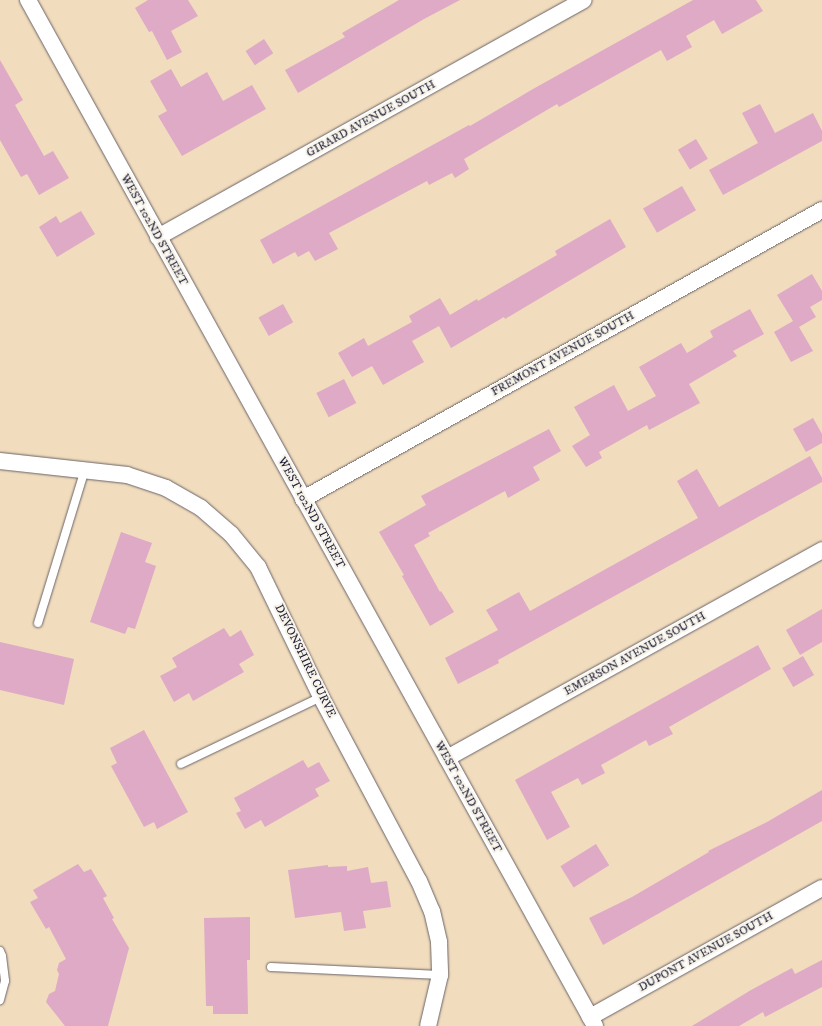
<!DOCTYPE html>
<html>
<head>
<meta charset="utf-8">
<style>
  body { margin:0 }
  #map { position:relative; width:822px; height:1026px; overflow:hidden; background:#f1dcbd; font-family:"IM FELL DW Pica",serif }
  div>[style] { position:absolute }
  .building>* { inset:0; background:#deaac6; transform-origin:0 0 }
  .roads { filter:drop-shadow(0 0 1px #6a6368) drop-shadow(0 0 1px #6a6368) }
  .lane>* { height:8px; margin:-4px; padding:0 4px; transform-origin:4px; border-radius:4px; background:#fff }
  .street>* { height:16px; margin:-8px; padding:0 8px; transform-origin:8px; border-radius:8px; background:#fff }
  span { translate:-50% -50%; white-space:nowrap; text-align:center; line-height:1.15; -webkit-text-stroke:4px #f7f3e8; paint-order:stroke }
  .street-label { font-size:12px; color:#22223b }
</style>
</head>
<body>
<div id="map">
  <div class="building">
    <div style="clip-path:polygon(148px 0,188px 0,198px 16px,171px 31px,182px 52px,167px 60px,152px 31px,149px 32px,135px 8px)"></div>
    <div style="clip-path:polygon(399px 0,460px 0,424px 19px,298px 93px,285px 70px,345px 37px,342px 33px)"></div>
    <div style="clip-path:polygon(693px 0,756px 0,763px 11px,722px 34px,714px 20px,686px 36px,692px 47px,667px 61px,661px 50px,559px 107px,557px 104px,464px 159px,469px 169px,455px 178px,452px 173px,429px 185px,427px 181px,329px 233px,338px 249px,315px 261px,309px 251px,298px 257px,295px 252px,273px 264px,260px 240px,469px 125px,470px 126px,533px 89px)"></div>
    <div style="left:264px;top:39px;width:17px;height:22px;rotate:57deg"></div>
    <div style="clip-path:polygon(0 60px,23px 100px,15px 105px,44px 156px,53px 151px,69px 178px,39px 195px,27px 174px,21px 177px,0 140px)"></div>
    <div style="clip-path:polygon(171px 69px,181px 87px,207px 72px,223px 101px,252px 85px,266px 109px,182px 156px,158px 116px,167px 111px,150px 81px)"></div>
    <div style="clip-path:polygon(760px 104px,775px 133px,813px 113px,822px 131px,822px 141px,723px 195px,709px 170px,758px 143px,742px 113px)"></div>
    <div style="left:696px;top:139px;width:23px;height:21px;rotate:59deg"></div>
    <div style="left:682px;top:186px;width:28px;height:45px;rotate:60deg"></div>
    <div style="clip-path:polygon(81px 211px,95px 234px,57px 257px,39px 227px,56px 216px,60px 223px)"></div>
    <div style="clip-path:polygon(610px 219px,626px 247px,505px 319px,504px 317px,451px 348px,439px 326px,412px 341px,424px 362px,383px 385px,372px 366px,352px 377px,338px 353px,364px 338px,368px 346px,412px 322px,409px 316px,440px 298px,450px 315px,477px 299px,478px 301px,557px 255px,555px 251px)"></div>
    <div style="clip-path:polygon(812px 274px,822px 291px,822px 300px,810px 307px,816px 317px,799px 327px,813px 351px,791px 362px,774px 332px,793px 321px,777px 295px)"></div>
    <div style="left:283px;top:304px;width:21px;height:28px;rotate:61deg"></div>
    <div style="clip-path:polygon(750px 309px,764px 334px,733px 351px,737px 356px,689px 384px,700px 403px,649px 430px,647px 425px,599px 452px,602px 458px,586px 467px,572px 446px,590px 435px,574px 407px,614px 385px,628px 411px,656px 396px,639px 367px,681px 343px,687px 353px,713px 337px,710px 331px)"></div>
    <div style="left:344px;top:379px;width:27px;height:31px;rotate:63deg"></div>
    <div style="clip-path:polygon(813px 418px,822px 434px,822px 443px,806px 452px,793px 429px)"></div>
    <div style="clip-path:polygon(549px 429px,561px 451px,533px 467px,540px 480px,508px 498px,505px 491px,428px 533px,430px 536px,414px 545px,440px 592px,441px 591px,454px 612px,430px 626px,402px 576px,404px 575px,379px 532px,426px 505px,421px 496px)"></div>
    <div style="clip-path:polygon(810px 456px,822px 478px,822px 482px,498px 660px,499px 663px,458px 684px,445px 658px,498px 630px,486px 610px,519px 592px,530px 611px,698px 518px,677px 481px,697px 469px,719px 507px)"></div>
    <div style="clip-path:polygon(121px 532px,152px 543px,145px 562px,156px 566px,135px 629px,128px 627px,125px 634px,90px 622px)"></div>
    <div style="clip-path:polygon(822px 609px,822px 642px,800px 655px,786px 630px)"></div>
    <div style="clip-path:polygon(224px 628px,230px 637px,241px 630px,254px 655px,239px 664px,244px 672px,193px 701px,189px 693px,174px 702px,160px 676px,177px 667px,172px 658px)"></div>
    <div style="clip-path:polygon(0 642px,74px 659px,64px 705px,0 690px)"></div>
    <div style="clip-path:polygon(758px 645px,771px 669px,669px 727px,673px 734px,649px 746px,646px 740px,601px 765px,605px 773px,582px 785px,578px 778px,551px 792px,570px 827px,547px 840px,515px 780px)"></div>
    <div style="left:803px;top:656px;width:22px;height:24px;rotate:60deg"></div>
    <div style="clip-path:polygon(144px 730px,188px 812px,157px 829px,154px 822px,144px 827px,111px 766px,117px 763px,110px 748px)"></div>
    <div style="clip-path:polygon(303px 760px,308px 768px,319px 762px,330px 781px,315px 789px,319px 796px,265px 827px,261px 820px,245px 829px,236px 813px,241px 811px,234px 798px)"></div>
    <div style="clip-path:polygon(822px 790px,822px 821px,603px 945px,589px 918px,632px 897px,709px 852px,708px 851px,767px 822px)"></div>
    <div style="left:596px;top:844px;width:25px;height:42px;rotate:58deg"></div>
    <div style="clip-path:polygon(78px 864px,84px 872px,91px 869px,107px 896px,103px 898px,114px 918px,112px 919px,129px 948px,108px 1026px,65px 1026px,46px 1002px,49px 994px,55px 991px,59px 974px,57px 970px,59px 963px,66px 959px,49px 927px,46px 929px,30px 902px,38px 898px,33px 890px)"></div>
    <div style="clip-path:polygon(328px 865px,328px 867px,347px 866px,347px 871px,368px 867px,371px 883px,387px 881px,391px 907px,363px 911px,366px 928px,344px 931px,341px 912px,295px 918px,288px 870px)"></div>
    <div style="clip-path:polygon(250px 917px,250px 960px,247px 960px,248px 1014px,213px 1014px,213px 1006px,206px 1006px,204px 918px)"></div>
    <div style="clip-path:polygon(822px 960px,822px 987px,765px 1017px,763px 1012px,739px 1026px,692px 1026px,751px 990px,792px 968px,795px 974px)"></div>
  </div>
  <div class="roads">
    <div class="lane">
      <div style="left:38px;top:623px;width:161px;rotate:-73deg"></div>
      <div style="left:181px;top:764px;width:155px;rotate:-25.6deg"></div>
      <div style="left:0;top:951px;width:5px;rotate:68deg"></div>
      <div style="left:2px;top:956px;width:25px;rotate:83deg"></div>
      <div style="left:5px;top:981px;width:20px;rotate:105deg"></div>
      <div style="left:271px;top:967px;width:169px;rotate:2.7deg"></div>
    </div>
    <div class="street">
      <div style="left:28px;top:0;width:1172px;rotate:61.07deg"></div>
      <div style="left:158px;top:237px;width:487px;rotate:-29.1deg"></div>
      <div style="left:0;top:461px;width:128px;rotate:6.3deg"></div>
      <div style="left:127px;top:475px;width:41px;rotate:18.4deg"></div>
      <div style="left:166px;top:488px;width:40px;rotate:29.7deg"></div>
      <div style="left:201px;top:508px;width:40px;rotate:41deg"></div>
      <div style="left:231px;top:534px;width:43px;rotate:50.7deg"></div>
      <div style="left:258px;top:567px;width:144px;rotate:64.1deg"></div>
      <div style="left:321px;top:697px;width:208px;rotate:62deg"></div>
      <div style="left:419px;top:881px;width:33px;rotate:67deg"></div>
      <div style="left:432px;top:911px;width:32px;rotate:77deg"></div>
      <div style="left:439px;top:942px;width:33px;rotate:88deg"></div>
      <div style="left:440px;top:975px;width:52px;rotate:103.2deg"></div>
      <div style="left:303px;top:499px;width:594px;rotate:-29.11deg"></div>
      <div style="left:447px;top:758px;width:429px;rotate:-29deg"></div>
      <div style="left:590px;top:1017px;width:265px;rotate:-29.1deg"></div>
    </div>
  </div>
  <div class="street-label">
    <span style="left:371px;top:119px;rotate:-29deg">GIRARD AVENUE SOUTH</span>
    <span style="left:154px;top:230px;rotate:61deg">WEST 102ND STREET</span>
    <span style="left:563px;top:354px;rotate:-29deg">FREMONT AVENUE SOUTH</span>
    <span style="left:311px;top:513px;rotate:61deg">WEST 102ND STREET</span>
    <span style="left:635px;top:654px;rotate:-29deg">EMERSON AVENUE SOUTH</span>
    <span style="left:305px;top:661px;rotate:64deg">DEVONSHIRE CURVE</span>
    <span style="left:468px;top:797px;rotate:61deg">WEST 102ND STREET</span>
    <span style="left:706px;top:952px;rotate:-29deg">DUPONT AVENUE SOUTH</span>
  </div>
</div>
</body>
</html>
